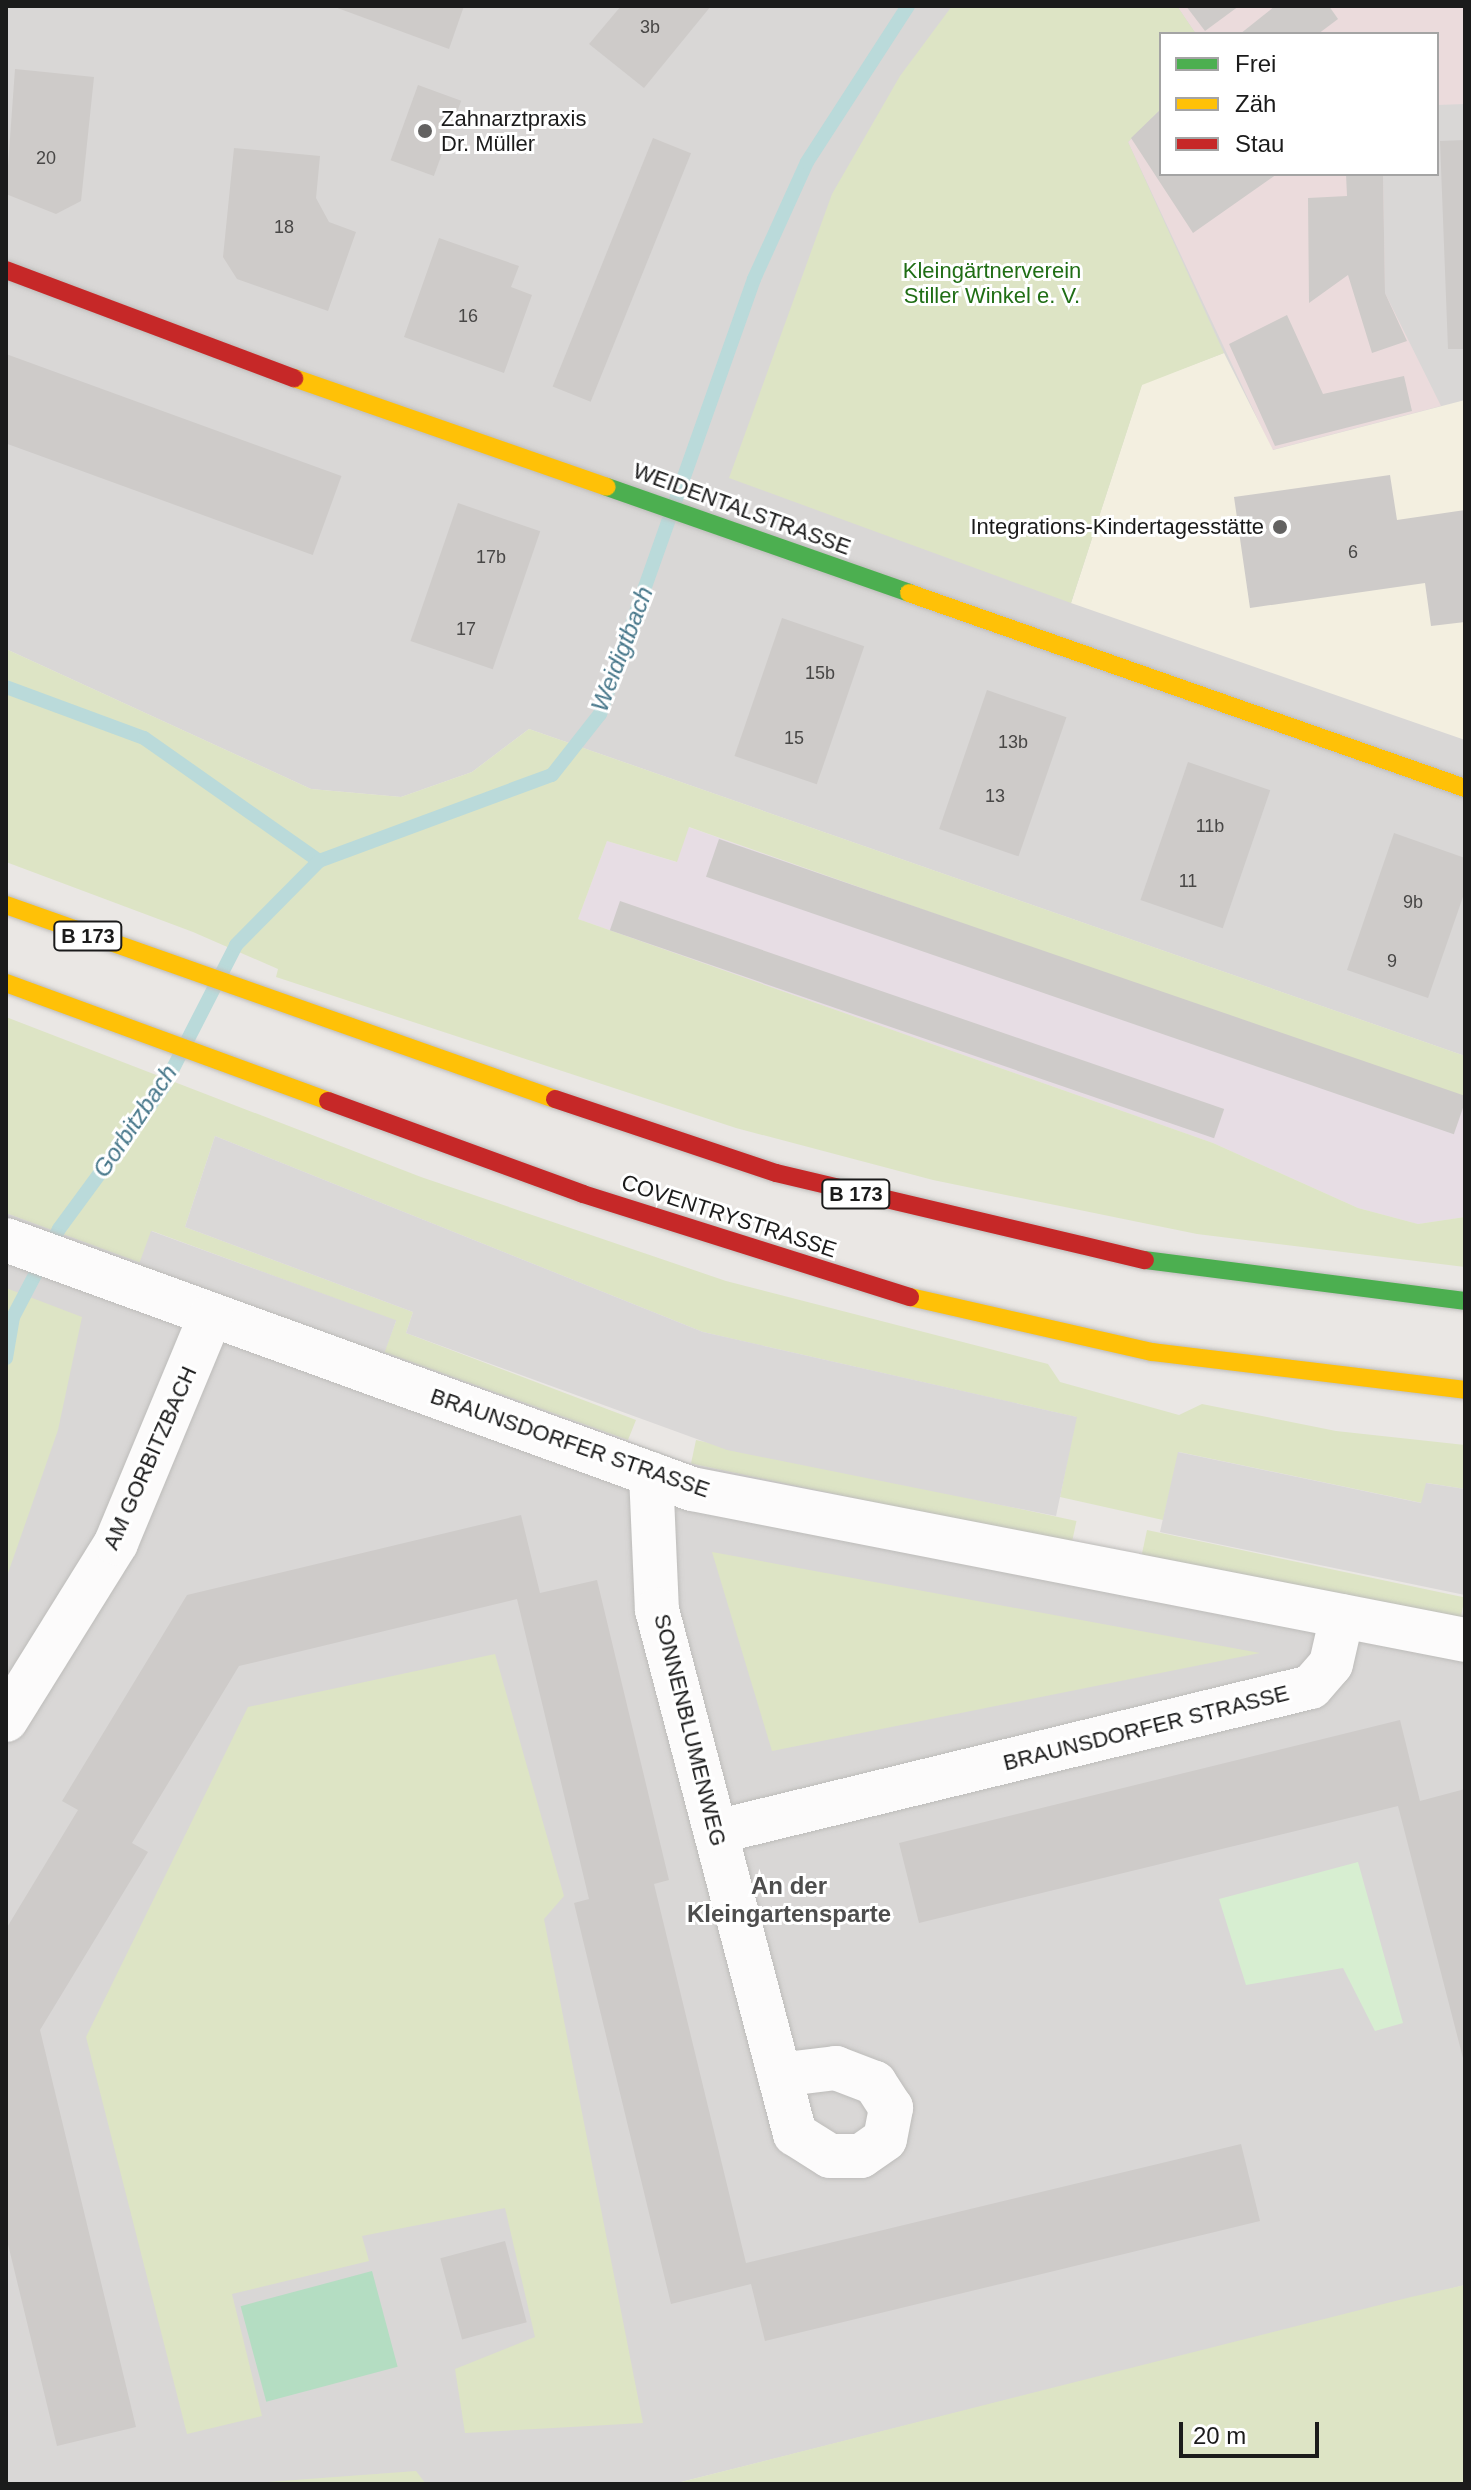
<!DOCTYPE html>
<html>
<head>
<meta charset="utf-8">
<style>
  body { margin:0 }
  #map { position:relative; width:1471px; height:2490px; overflow:hidden; background:#eae7e4; font-family:Helvetica,sans-serif }
  div>[style] { position:absolute }
  .residential>* { inset:0; background:#d9d7d6 }
  .commercial>* { inset:0; background:#ebdbdc }
  .industrial>* { inset:0; background:#e7dde4 }
  .education>* { inset:0; background:#f3efe0 }
  .grass>* { inset:0; background:#dde4c5; transform-origin:0 0 }
  .park>* { inset:0; background:#d7eed1 }
  .pitch>* { inset:0; background:#b4ddc2; transform-origin:0 0 }
  .parking>* { inset:0; background:#dad8d7; transform-origin:0 0 }
  .stream>* { height:14px; margin:-7px; padding:0 7px; transform-origin:7px; border-radius:7px; background:#badada }
  .building>* { inset:0; background:#cecbc9; transform-origin:0 0 }
  .roads { filter:drop-shadow(0 0 2px #bdbcba) drop-shadow(0 0 2px #bdbcba) }
  .street>* { height:44px; margin:-22px; padding:0 22px; transform-origin:22px; border-radius:22px; background:#fcfbfb }
  .fast>* { height:18px; margin:-9px; padding:0 9px; transform-origin:9px; border-radius:9px; background:#4caf50 }
  .slow>* { height:18px; margin:-9px; padding:0 9px; transform-origin:9px; border-radius:9px; background:#ffc107 }
  .jam>* { height:18px; margin:-9px; padding:0 9px; transform-origin:9px; border-radius:9px; background:#c62828 }
  .dots>* { width:22px; height:22px; translate:-50% -50%; box-sizing:border-box; border:4px solid #fff; border-radius:50% }
  span { translate:-50% -50%; white-space:nowrap; text-align:center; line-height:1.15; -webkit-text-stroke:6px #fff; paint-order:stroke }
  .number-label { font-size:18px; color:#484746 }
  .number-label span { -webkit-text-stroke-width:0 }
  .shield-label span { padding:2px 6px; background:#fff; border:2px solid; border-radius:6px; -webkit-text-stroke-width:0 }
  .shield-label { font-size:20px; color:#1b1b1b; font-weight:700 }
  .poi-label { font-size:22px; color:#1b1b1b }
  .left { translate:0 -50%; text-align:left }
  .right { translate:-100% -50%; text-align:right }
  .park-label { font-size:22px; color:#206e15 }
  .street-label { font-size:22px; color:#1b1b1b }
  .water-label { font-size:24px; color:#48788b; font-style:italic }
  .neighbourhood-label { font-size:24px; color:#4e4e4e; font-weight:700 }
  .frame { position:absolute; inset:0; border:8px solid #1b1b1b; pointer-events:none }
  .legend { position:absolute; left:1159px; top:32px; width:280px; height:144px; box-sizing:border-box; background:#fff; border:2px solid #a4a4a4; margin:0; padding:10px 14px; list-style:none; font-size:24px; color:#1b1b1b }
  .legend li { display:flex; align-items:center; gap:16px; height:40px }
  .legend b { width:40px; border:2px solid #a4a4a4 }
  .scale { position:absolute; left:1179px; top:2422px; width:140px; height:36px; box-sizing:border-box; border:4px solid #1b1b1b; border-top:0; padding-left:10px; font-size:24px; line-height:28px; white-space:nowrap; color:#1b1b1b; -webkit-text-stroke:6px #fff; paint-order:stroke }
</style>
</head>
<body>
<div id="map">
  <div class="residential">
    <div style="clip-path:polygon(evenodd,6px 6px,1465px 6px,1465px 1056px,529px 729px,472px 772px,401px 797px,311px 789px,6px 649px,6px 6px,1161px 34px,1437px 34px,1437px 174px,1161px 174px,1161px 34px)"></div>
    <div style="clip-path:polygon(6px 1213px,692px 1464px,1465px 1620px,1465px 2285px,673px 2484px,6px 2484px)"></div>
  </div>
  <div class="commercial">
    <div style="clip-path:polygon(1177px 6px,1465px 6px,1465px 104px,1437px 105px,1437px 34px,1196px 34px)"></div>
    <div style="clip-path:polygon(1161px 109px,1161px 174px,1383px 174px,1385px 293px,1441px 406px,1272px 450px,1128px 142px)"></div>
  </div>
  <div class="industrial">
    <div style="clip-path:polygon(688px 827px,1465px 1101px,1465px 1217px,1418px 1224px,1358px 1208px,1213px 1143px,578px 919px,607px 841px,676px 862px)"></div>
  </div>
  <div class="education">
    <div style="clip-path:polygon(1224px 353px,1273px 450px,1465px 400px,1465px 740px,1071px 603px,1142px 384px)"></div>
  </div>
  <div class="grass">
    <div style="clip-path:polygon(952px 6px,1177px 6px,1196px 34px,1161px 34px,1161px 109px,1128px 142px,1224px 353px,1142px 385px,1071px 603px,729px 478px,832px 194px,900px 76px)"></div>
    <div style="clip-path:polygon(6px 649px,311px 789px,401px 797px,472px 772px,529px 729px,1465px 1056px,1465px 1101px,689px 827px,677px 862px,607px 841px,578px 919px,1213px 1143px,1358px 1208px,1418px 1224px,1465px 1217px,1465px 1267px,1197px 1234px,933px 1180px,736px 1128px,276px 977px,278px 969px,193px 932px,6px 862px)"></div>
    <div style="clip-path:polygon(6px 1017px,421px 1177px,726px 1281px,1048px 1364px,1060px 1382px,1179px 1415px,1202px 1404px,1336px 1431px,1465px 1445px,1465px 1489px,1427px 1483px,1422px 1503px,1179px 1452px,1163px 1520px,1060px 1497px,1076px 1417px,703px 1332px,215px 1136px,185px 1227px,413px 1312px,406px 1333px,636px 1420px,628px 1440px,384px 1352px,396px 1321px,152px 1231px,141px 1263px,6px 1213px)"></div>
    <div style="clip-path:polygon(6px 1288px,82px 1317px,58px 1430px,6px 1579px)"></div>
    <div style="left:696px;top:1440px;width:389px;height:24px;rotate:12deg"></div>
    <div style="left:1147px;top:1530px;width:325px;height:25px;rotate:12deg"></div>
    <div style="clip-path:polygon(712px 1552px,1260px 1653px,772px 1751px)"></div>
    <div style="clip-path:polygon(495px 1654px,564px 1896px,544px 1919px,643px 2423px,465px 2433px,455px 2369px,535px 2337px,505px 2208px,362px 2236px,369px 2261px,232px 2294px,262px 2416px,187px 2434px,86px 2037px,248px 1707px)"></div>
    <div style="clip-path:polygon(1465px 2285px,1465px 2484px,673px 2484px,1411px 2297px)"></div>
    <div style="clip-path:polygon(416px 2471px,426px 2484px,239px 2484px)"></div>
  </div>
  <div class="park">
    <div style="clip-path:polygon(1358px 1862px,1403px 2023px,1375px 2031px,1343px 1968px,1246px 1985px,1219px 1899px)"></div>
  </div>
  <div class="pitch">
    <div style="left:372px;top:2271px;width:99px;height:136px;rotate:75deg"></div>
  </div>
  <div class="parking">
    <div style="clip-path:polygon(215px 1136px,703px 1332px,1077px 1417px,1056px 1516px,727px 1450px,406px 1333px,413px 1312px,185px 1227px)"></div>
    <div style="left:151px;top:1231px;width:261px;height:34px;rotate:20deg"></div>
    <div style="clip-path:polygon(1178px 1452px,1421px 1503px,1426px 1483px,1465px 1489px,1465px 1595px,1160px 1532px)"></div>
  </div>
  <div class="stream">
    <div style="left:6px;top:687px;width:147px;rotate:20.3deg"></div>
    <div style="left:144px;top:738px;width:214px;rotate:35.1deg"></div>
    <div style="left:319px;top:861px;width:248px;rotate:-20.3deg"></div>
    <div style="left:552px;top:775px;width:78px;rotate:-51.8deg"></div>
    <div style="left:600px;top:714px;width:461px;rotate:-70.5deg"></div>
    <div style="left:754px;top:279px;width:128px;rotate:-65.6deg"></div>
    <div style="left:807px;top:162px;width:186px;rotate:-57.1deg"></div>
    <div style="left:6px;top:1358px;width:42px;rotate:-80.3deg"></div>
    <div style="left:13px;top:1317px;width:99px;rotate:-62.4deg"></div>
    <div style="left:59px;top:1229px;width:177px;rotate:-53.7deg"></div>
    <div style="left:164px;top:1086px;width:158px;rotate:-62.9deg"></div>
    <div style="left:236px;top:945px;width:118px;rotate:-45.3deg"></div>
  </div>
  <div class="building">
    <div style="clip-path:polygon(332px 6px,464px 6px,449px 49px)"></div>
    <div style="clip-path:polygon(621px 6px,711px 6px,644px 88px,589px 44px)"></div>
    <div style="clip-path:polygon(1186px 6px,1239px 6px,1205px 31px)"></div>
    <div style="clip-path:polygon(1275px 6px,1329px 6px,1338px 19px,1318px 34px,1240px 34px)"></div>
    <div style="clip-path:polygon(15px 69px,94px 77px,81px 201px,56px 214px,6px 194px)"></div>
    <div style="left:418px;top:85px;width:46px;height:80px;rotate:20deg"></div>
    <div style="clip-path:polygon(1161px 109px,1161px 174px,1277px 174px,1193px 233px,1131px 138px)"></div>
    <div style="left:653px;top:138px;width:41px;height:268px;rotate:22deg"></div>
    <div style="clip-path:polygon(1465px 140px,1465px 349px,1448px 349px,1440px 141px)"></div>
    <div style="clip-path:polygon(234px 148px,320px 156px,316px 198px,329px 222px,356px 232px,328px 311px,237px 279px,223px 257px)"></div>
    <div style="clip-path:polygon(1346px 174px,1383px 174px,1385px 293px,1407px 341px,1372px 353px,1348px 275px,1309px 303px,1308px 198px,1347px 196px)"></div>
    <div style="clip-path:polygon(439px 238px,519px 266px,511px 287px,532px 295px,504px 373px,404px 337px)"></div>
    <div style="clip-path:polygon(1287px 315px,1323px 394px,1404px 376px,1412px 411px,1275px 446px,1229px 344px)"></div>
    <div style="left:6px;top:354px;width:357px;height:84px;rotate:20deg"></div>
    <div style="clip-path:polygon(1390px 475px,1397px 520px,1465px 510px,1465px 622px,1431px 626px,1425px 583px,1250px 608px,1234px 497px)"></div>
    <div style="left:458px;top:503px;width:87px;height:146px;rotate:19deg"></div>
    <div style="left:782px;top:618px;width:87px;height:146px;rotate:19deg"></div>
    <div style="left:987px;top:690px;width:84px;height:147px;rotate:19deg"></div>
    <div style="left:1188px;top:762px;width:87px;height:146px;rotate:19deg"></div>
    <div style="clip-path:polygon(1394px 833px,1465px 858px,1465px 891px,1428px 998px,1347px 970px)"></div>
    <div style="left:719px;top:839px;width:791px;height:40px;rotate:19deg"></div>
    <div style="left:620px;top:901px;width:639px;height:31px;rotate:19deg"></div>
    <div style="clip-path:polygon(521px 1515px,540px 1593px,597px 1580px,669px 1880px,654px 1884px,746px 2263px,1241px 2144px,1260px 2221px,765px 2341px,751px 2284px,671px 2304px,574px 1903px,589px 1899px,517px 1599px,239px 1666px,132px 1843px,148px 1852px,40px 2030px,136px 2427px,57px 2446px,6px 2236px,6px 1929px,78px 1810px,62px 1801px,187px 1595px)"></div>
    <div style="clip-path:polygon(1400px 1720px,1420px 1801px,1465px 1789px,1465px 2066px,1398px 1806px,919px 1923px,899px 1843px)"></div>
    <div style="left:505px;top:2241px;width:84px;height:67px;rotate:75deg"></div>
  </div>
  <div class="roads">
    <div class="street">
      <div style="left:6px;top:1240px;width:730px;rotate:19.95deg"></div>
      <div style="left:692px;top:1489px;width:788px;rotate:11.05deg"></div>
      <div style="left:651px;top:1474px;width:136px;rotate:87.5deg"></div>
      <div style="left:657px;top:1610px;width:542px;rotate:75.25deg"></div>
      <div style="left:795px;top:2134px;width:41px;rotate:32.2deg"></div>
      <div style="left:830px;top:2156px;width:31px"></div>
      <div style="left:861px;top:2156px;width:29px;rotate:-35deg"></div>
      <div style="left:885px;top:2139px;width:32px;rotate:-79deg"></div>
      <div style="left:891px;top:2108px;width:30px;rotate:-123deg"></div>
      <div style="left:875px;top:2083px;width:42px;rotate:-159deg"></div>
      <div style="left:836px;top:2068px;width:57px;rotate:173deg"></div>
      <div style="left:6px;top:1720px;width:208px;rotate:-58.1deg"></div>
      <div style="left:116px;top:1543px;width:247px;rotate:-67.4deg"></div>
      <div style="left:716px;top:1832px;width:612px;rotate:-13.7deg"></div>
      <div style="left:1311px;top:1687px;width:30px;rotate:-49deg"></div>
      <div style="left:1331px;top:1664px;width:49px;rotate:-77.1deg"></div>
    </div>
    <div class="fast">
      <div style="left:607px;top:487px;width:320px;rotate:19.3deg"></div>
      <div style="left:1145px;top:1260px;width:323px;rotate:7.3deg"></div>
    </div>
    <div class="slow">
      <div style="left:294px;top:378px;width:331px;rotate:19.2deg"></div>
      <div style="left:909px;top:593px;width:589px;rotate:19.33deg"></div>
      <div style="left:6px;top:905px;width:582px;rotate:19.46deg"></div>
      <div style="left:6px;top:983px;width:343px;rotate:20.1deg"></div>
      <div style="left:910px;top:1297px;width:248px;rotate:12.8deg"></div>
      <div style="left:1152px;top:1352px;width:315px;rotate:6.9deg"></div>
    </div>
    <div class="jam">
      <div style="left:6px;top:270px;width:308px;rotate:20.6deg"></div>
      <div style="left:555px;top:1099px;width:233px;rotate:18.5deg"></div>
      <div style="left:776px;top:1173px;width:379px;rotate:13.3deg"></div>
      <div style="left:328px;top:1101px;width:271px;rotate:20deg"></div>
      <div style="left:583px;top:1194px;width:343px;rotate:17.5deg"></div>
    </div>
  </div>
  <div class="dots">
    <div style="left:425px;top:131px;background:#636261"></div>
    <div style="left:1280px;top:527px;background:#636261"></div>
  </div>
  <div class="number-label">
    <span style="left:650px;top:27px">3b</span>
    <span style="left:46px;top:158px">20</span>
    <span style="left:284px;top:227px">18</span>
    <span style="left:468px;top:316px">16</span>
    <span style="left:1353px;top:552px">6</span>
    <span style="left:491px;top:557px">17b</span>
    <span style="left:466px;top:629px">17</span>
    <span style="left:820px;top:673px">15b</span>
    <span style="left:794px;top:738px">15</span>
    <span style="left:1013px;top:742px">13b</span>
    <span style="left:995px;top:796px">13</span>
    <span style="left:1210px;top:826px">11b</span>
    <span style="left:1188px;top:881px">11</span>
    <span style="left:1413px;top:902px">9b</span>
    <span style="left:1392px;top:961px">9</span>
  </div>
  <div class="shield-label">
    <span style="left:88px;top:936px">B 173</span>
    <span style="left:856px;top:1194px">B 173</span>
  </div>
  <div class="poi-label">
    <span class="left" style="left:441px;top:131px">Zahnarztpraxis<br>Dr. Müller</span>
    <span class="right" style="left:1264px;top:527px">Integrations-Kindertagesstätte</span>
  </div>
  <div class="park-label">
    <span style="left:992px;top:283px">Kleingärtnerverein<br>Stiller Winkel e. V.</span>
  </div>
  <div class="street-label">
    <span style="left:742px;top:509px;rotate:20deg">WEIDENTALSTRASSE</span>
    <span style="left:729px;top:1216px;rotate:18deg">COVENTRYSTRASSE</span>
    <span style="left:570px;top:1443px;rotate:19deg">BRAUNSDORFER STRASSE</span>
    <span style="left:150px;top:1458px;rotate:-66deg">AM GORBITZBACH</span>
    <span style="left:1146px;top:1728px;rotate:-14deg">BRAUNSDORFER STRASSE</span>
    <span style="left:690px;top:1730px;rotate:76deg">SONNENBLUMENWEG</span>
  </div>
  <div class="water-label">
    <span style="left:622px;top:649px;rotate:-69deg">Weidigtbach</span>
    <span style="left:135px;top:1121px;rotate:-56deg">Gorbitzbach</span>
  </div>
  <div class="neighbourhood-label">
    <span style="left:789px;top:1900px">An der<br>Kleingartensparte</span>
  </div>
  <div class="frame"></div>
  <ul class="legend">
  <li><b style="height:10px;background:#4caf50"></b>Frei</li>
  <li><b style="height:10px;background:#ffc107"></b>Zäh</li>
  <li><b style="height:10px;background:#c62828"></b>Stau</li>
  </ul>
  <div class="scale">20 m</div>
</div>
</body>
</html>
